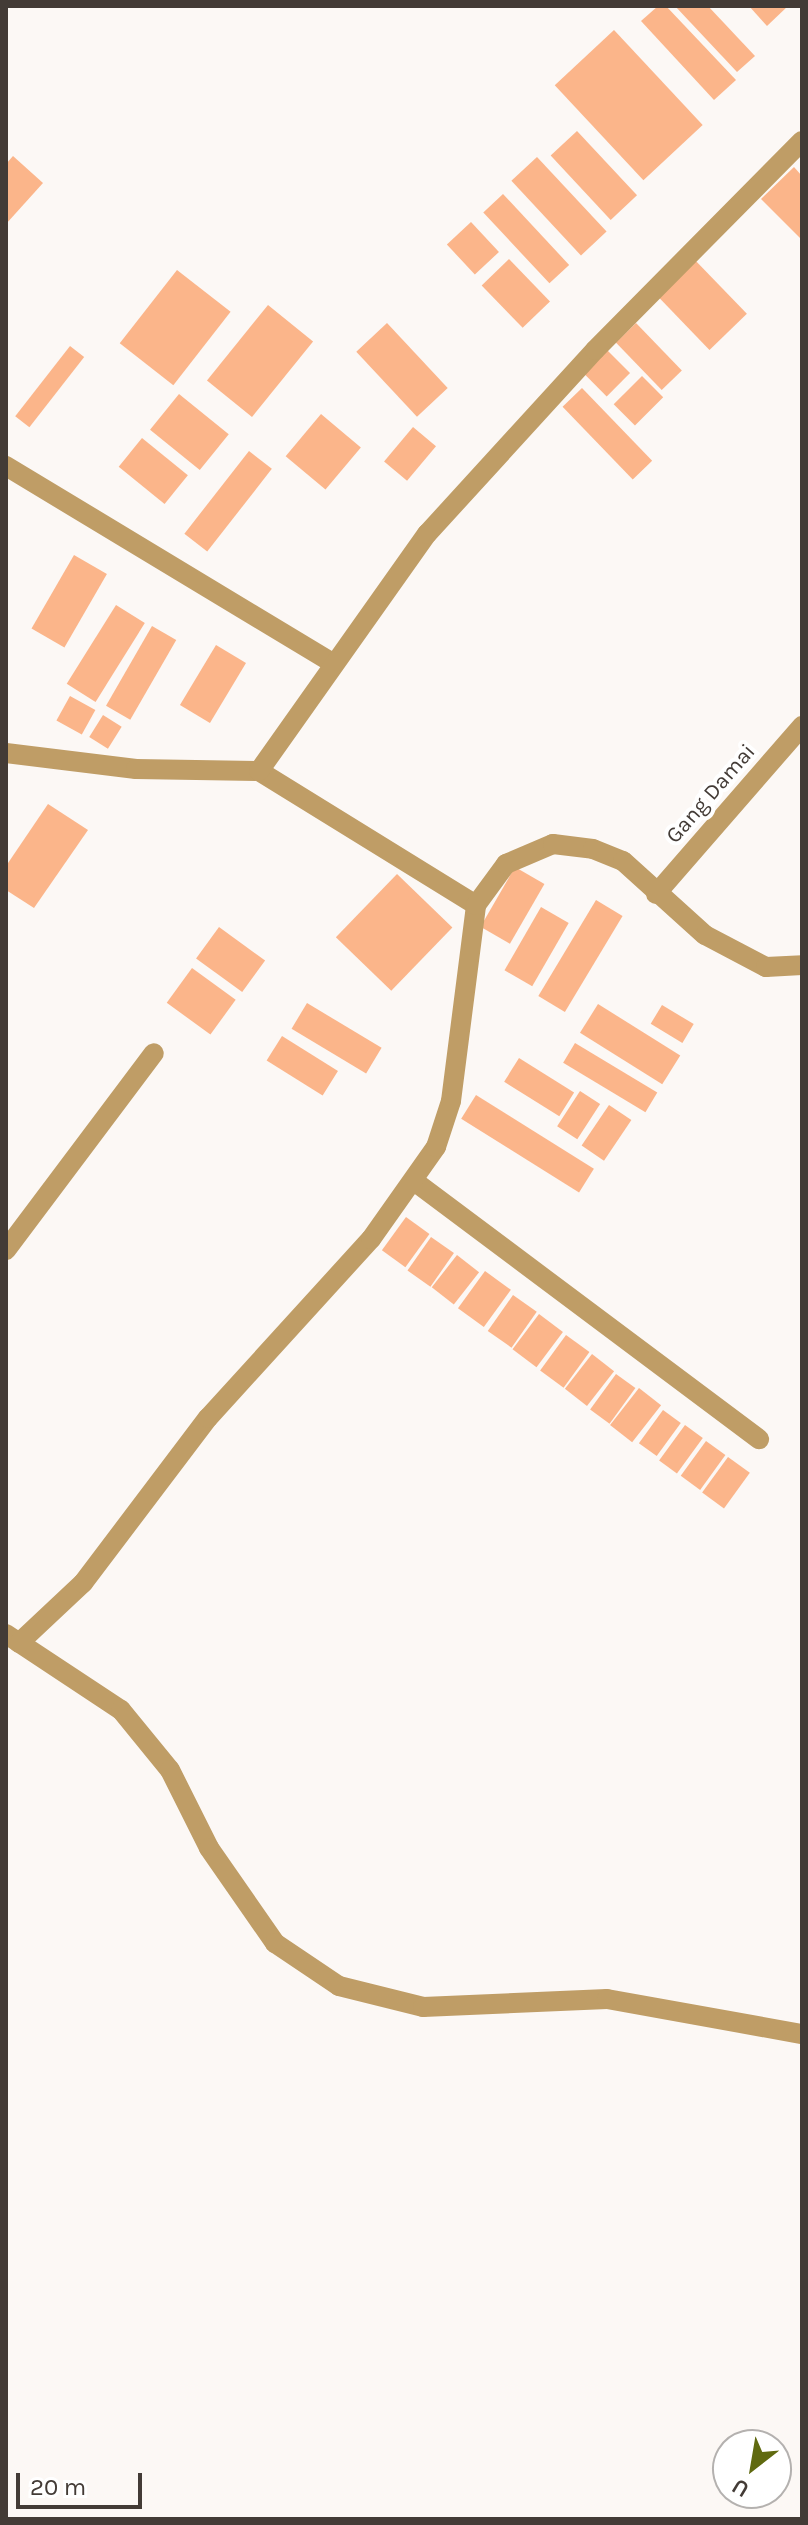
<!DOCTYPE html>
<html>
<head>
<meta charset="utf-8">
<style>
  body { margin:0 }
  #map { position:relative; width:808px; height:2525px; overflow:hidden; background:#fcf8f5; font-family:Karla,sans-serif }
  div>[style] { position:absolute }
  .building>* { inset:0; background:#fbb58a; transform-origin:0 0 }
  .street>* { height:20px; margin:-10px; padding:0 10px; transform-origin:10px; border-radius:10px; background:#bf9d66 }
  span { translate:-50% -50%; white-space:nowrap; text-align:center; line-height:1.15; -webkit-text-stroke:8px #fff; paint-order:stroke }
  .street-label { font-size:22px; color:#433b36 }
  .frame { position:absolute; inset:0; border:8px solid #433b36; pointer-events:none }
  .north { position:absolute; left:712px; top:2429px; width:80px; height:80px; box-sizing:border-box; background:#fff; border:2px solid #b4b1af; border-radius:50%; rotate:211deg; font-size:22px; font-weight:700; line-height:32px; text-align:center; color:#433b36 }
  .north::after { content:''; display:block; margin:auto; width:28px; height:36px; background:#606a10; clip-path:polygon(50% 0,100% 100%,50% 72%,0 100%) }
  .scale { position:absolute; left:16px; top:2473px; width:126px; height:36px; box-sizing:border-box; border:4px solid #433b36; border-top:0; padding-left:10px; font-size:24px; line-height:28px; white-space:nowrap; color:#433b36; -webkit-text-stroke:6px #fff; paint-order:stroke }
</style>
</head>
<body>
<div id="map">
  <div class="building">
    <div style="clip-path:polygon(658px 6px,666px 6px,736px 80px,714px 100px,641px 21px)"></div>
    <div style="clip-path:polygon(675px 6px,708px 6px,755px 56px,737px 72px)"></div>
    <div style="clip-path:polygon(749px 6px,788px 6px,767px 26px)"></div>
    <div style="left:614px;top:30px;width:130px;height:81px;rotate:47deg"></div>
    <div style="left:577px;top:131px;width:88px;height:36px;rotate:47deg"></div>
    <div style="clip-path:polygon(13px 156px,43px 183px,6px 224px,6px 164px)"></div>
    <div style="left:537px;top:157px;width:102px;height:35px;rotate:47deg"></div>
    <div style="clip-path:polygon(794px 167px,802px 176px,802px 240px,761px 199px)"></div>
    <div style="left:503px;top:194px;width:97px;height:27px;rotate:47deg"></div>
    <div style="left:471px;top:222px;width:41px;height:33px;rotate:47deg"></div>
    <div style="left:692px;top:257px;width:79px;height:52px;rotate:46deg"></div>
    <div style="left:509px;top:259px;width:59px;height:38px;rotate:46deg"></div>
    <div style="left:177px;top:270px;width:68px;height:93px;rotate:38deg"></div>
    <div style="left:268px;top:305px;width:58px;height:97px;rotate:39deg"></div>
    <div style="left:387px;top:323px;width:89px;height:42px;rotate:47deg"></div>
    <div style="left:636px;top:323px;width:66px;height:28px;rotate:46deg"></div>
    <div style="left:70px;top:346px;width:18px;height:89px;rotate:38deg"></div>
    <div style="left:606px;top:349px;width:34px;height:33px;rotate:45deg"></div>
    <div style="left:642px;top:376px;width:30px;height:40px;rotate:45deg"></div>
    <div style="left:582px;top:388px;width:101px;height:27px;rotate:46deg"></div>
    <div style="left:179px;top:394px;width:64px;height:46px;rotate:39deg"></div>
    <div style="left:321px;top:414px;width:52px;height:55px;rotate:40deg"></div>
    <div style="left:413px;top:427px;width:30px;height:45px;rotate:40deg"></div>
    <div style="left:142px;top:438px;width:59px;height:37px;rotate:39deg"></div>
    <div style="left:249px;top:451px;width:29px;height:105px;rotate:38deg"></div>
    <div style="left:74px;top:555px;width:38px;height:85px;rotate:30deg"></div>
    <div style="left:116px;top:605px;width:34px;height:93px;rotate:32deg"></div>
    <div style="left:152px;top:626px;width:28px;height:92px;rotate:30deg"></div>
    <div style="left:216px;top:645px;width:35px;height:70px;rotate:31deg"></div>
    <div style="left:70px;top:696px;width:29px;height:28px;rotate:29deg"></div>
    <div style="left:103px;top:715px;width:22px;height:26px;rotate:32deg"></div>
    <div style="clip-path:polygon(48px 804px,88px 830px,34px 908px,6px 890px,6px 866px)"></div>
    <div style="left:515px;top:867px;width:34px;height:69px;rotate:30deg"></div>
    <div style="left:397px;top:874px;width:77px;height:88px;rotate:44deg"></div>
    <div style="left:596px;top:900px;width:31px;height:112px;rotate:31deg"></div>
    <div style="left:541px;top:907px;width:32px;height:73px;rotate:30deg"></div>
    <div style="left:219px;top:927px;width:57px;height:39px;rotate:36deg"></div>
    <div style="left:192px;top:968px;width:54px;height:43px;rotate:36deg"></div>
    <div style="left:307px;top:1003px;width:87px;height:30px;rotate:31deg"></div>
    <div style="left:598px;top:1004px;width:97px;height:34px;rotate:32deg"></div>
    <div style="left:662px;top:1005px;width:37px;height:22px;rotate:31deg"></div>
    <div style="left:282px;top:1036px;width:66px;height:29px;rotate:32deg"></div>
    <div style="left:575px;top:1043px;width:96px;height:23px;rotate:31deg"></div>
    <div style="left:519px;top:1058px;width:65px;height:28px;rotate:32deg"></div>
    <div style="left:580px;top:1091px;width:24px;height:42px;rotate:33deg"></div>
    <div style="left:476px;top:1095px;width:139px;height:28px;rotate:32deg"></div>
    <div style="left:609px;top:1105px;width:27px;height:49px;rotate:34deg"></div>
    <div style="left:406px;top:1217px;width:29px;height:41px;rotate:36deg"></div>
    <div style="left:431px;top:1237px;width:28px;height:41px;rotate:35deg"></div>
    <div style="left:457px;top:1255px;width:28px;height:41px;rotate:38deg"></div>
    <div style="left:485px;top:1271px;width:32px;height:46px;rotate:36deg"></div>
    <div style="left:513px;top:1295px;width:29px;height:44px;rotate:35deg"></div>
    <div style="left:539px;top:1314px;width:30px;height:44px;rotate:37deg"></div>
    <div style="left:566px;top:1335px;width:29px;height:44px;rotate:36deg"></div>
    <div style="left:592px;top:1354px;width:28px;height:44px;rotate:38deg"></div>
    <div style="left:616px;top:1374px;width:24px;height:44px;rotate:36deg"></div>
    <div style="left:639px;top:1388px;width:28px;height:47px;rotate:38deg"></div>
    <div style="left:663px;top:1410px;width:22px;height:41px;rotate:36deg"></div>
    <div style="left:685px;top:1425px;width:22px;height:44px;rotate:36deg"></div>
    <div style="left:706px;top:1441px;width:24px;height:43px;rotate:36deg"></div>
    <div style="left:728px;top:1457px;width:27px;height:44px;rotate:36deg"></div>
  </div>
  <div class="street">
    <div style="left:6px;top:466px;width:381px;rotate:31.1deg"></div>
    <div style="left:6px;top:753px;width:131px;rotate:7deg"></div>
    <div style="left:136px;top:769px;width:123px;rotate:0.9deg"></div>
    <div style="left:259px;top:771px;width:255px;rotate:31.7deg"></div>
    <div style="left:259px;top:771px;width:291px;rotate:-54.7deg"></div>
    <div style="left:427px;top:534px;width:249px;rotate:-47.6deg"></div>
    <div style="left:595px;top:350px;width:294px;rotate:-45.3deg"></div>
    <div style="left:656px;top:894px;width:223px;rotate:-49deg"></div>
    <div style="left:414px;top:1181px;width:431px;rotate:36.8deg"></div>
    <div style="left:6px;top:1250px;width:246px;rotate:-53.1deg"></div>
    <div style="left:6px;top:1634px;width:138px;rotate:33.5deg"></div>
    <div style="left:121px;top:1710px;width:77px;rotate:50.8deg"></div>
    <div style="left:170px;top:1770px;width:87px;rotate:63.4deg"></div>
    <div style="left:209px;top:1848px;width:116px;rotate:55.2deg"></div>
    <div style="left:275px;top:1943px;width:77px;rotate:33.9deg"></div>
    <div style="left:339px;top:1986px;width:87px;rotate:14deg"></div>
    <div style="left:423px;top:2007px;width:184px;rotate:-2.5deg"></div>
    <div style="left:607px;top:1999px;width:198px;rotate:10.2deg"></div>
    <div style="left:19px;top:1643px;width:88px;rotate:-43.2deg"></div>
    <div style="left:83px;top:1583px;width:207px;rotate:-52.9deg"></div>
    <div style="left:208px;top:1418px;width:242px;rotate:-47.7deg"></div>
    <div style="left:371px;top:1239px;width:113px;rotate:-54.8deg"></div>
    <div style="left:436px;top:1147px;width:48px;rotate:-71.9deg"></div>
    <div style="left:451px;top:1101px;width:198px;rotate:-82.7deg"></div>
    <div style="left:476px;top:905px;width:51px;rotate:-53.8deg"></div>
    <div style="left:506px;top:864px;width:51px;rotate:-23.1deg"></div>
    <div style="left:553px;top:844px;width:40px;rotate:7.1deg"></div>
    <div style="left:593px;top:849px;width:32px;rotate:22deg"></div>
    <div style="left:623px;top:861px;width:110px;rotate:42.1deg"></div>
    <div style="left:705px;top:935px;width:69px;rotate:27.7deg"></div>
    <div style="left:766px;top:967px;width:36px;rotate:-3deg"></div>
  </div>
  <div class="street-label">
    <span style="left:711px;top:794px;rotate:-49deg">Gang Damai</span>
  </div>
  <div class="frame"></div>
  <div class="north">U</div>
  <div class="scale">20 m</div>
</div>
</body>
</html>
